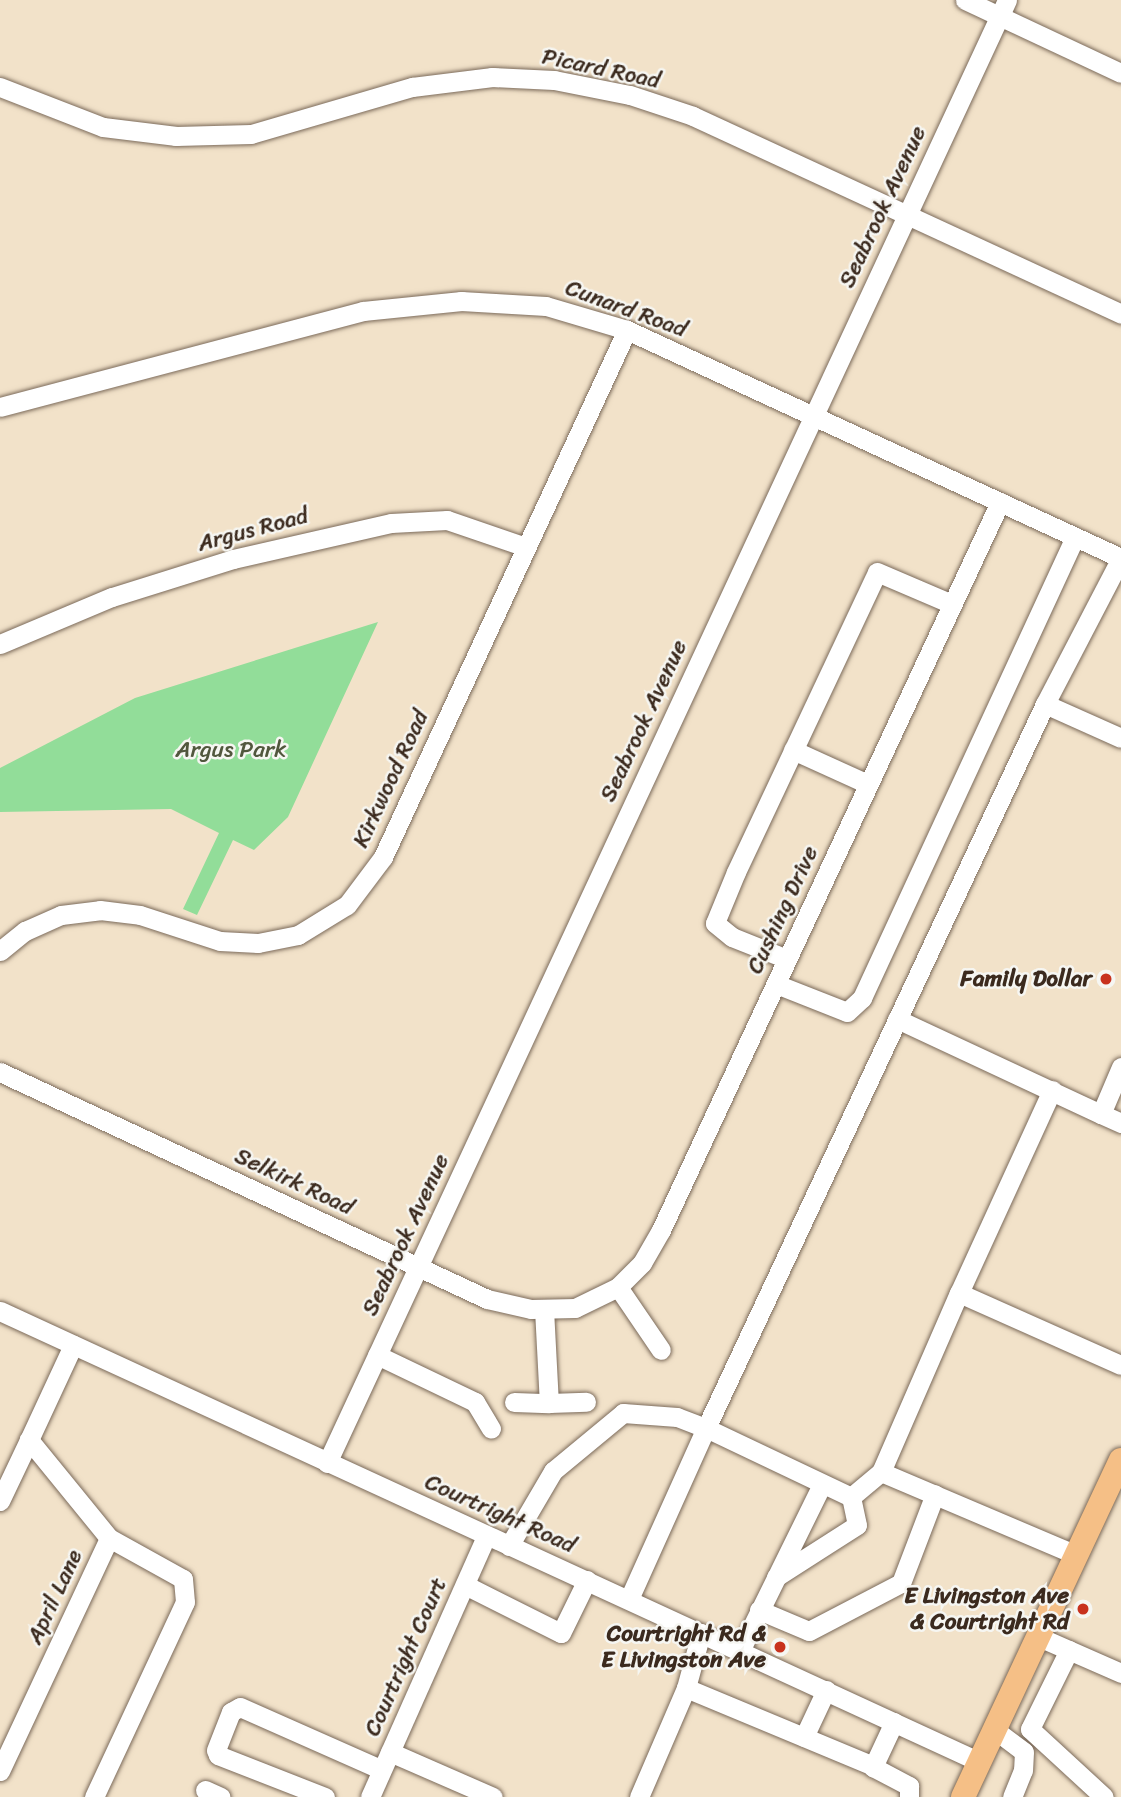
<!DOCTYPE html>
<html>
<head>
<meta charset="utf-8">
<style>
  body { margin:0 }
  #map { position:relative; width:1121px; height:1797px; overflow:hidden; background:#f2e2c9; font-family:Sriracha,sans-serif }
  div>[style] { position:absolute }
  .green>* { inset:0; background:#92dd99 }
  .roads { filter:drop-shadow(0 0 2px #7b6a5a) drop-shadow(0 0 2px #7b6a5a) }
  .minor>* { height:19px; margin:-9.5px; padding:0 9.5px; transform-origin:9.5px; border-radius:9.5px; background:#fff }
  .major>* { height:24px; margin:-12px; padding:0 12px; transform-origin:12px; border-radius:12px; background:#f5bf86 }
  .dots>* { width:19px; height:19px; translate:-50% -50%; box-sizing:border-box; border:4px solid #f6f6f2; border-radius:50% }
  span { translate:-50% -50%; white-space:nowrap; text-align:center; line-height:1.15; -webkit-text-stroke:5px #f6f6f2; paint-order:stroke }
  .street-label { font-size:23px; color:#3b2a1e }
  .park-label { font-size:23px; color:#51573d }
  .poi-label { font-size:23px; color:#3b2a1e; font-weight:700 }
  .right { translate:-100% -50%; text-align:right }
</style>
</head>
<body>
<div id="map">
  <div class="green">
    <div style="clip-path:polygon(378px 622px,288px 817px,254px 850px,233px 840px,197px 915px,183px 909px,219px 833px,171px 809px,0 812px,0 768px,135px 698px)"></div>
  </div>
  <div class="roads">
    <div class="minor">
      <div style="left:965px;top:0;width:172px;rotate:25.1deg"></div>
      <div style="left:0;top:87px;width:110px;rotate:21.2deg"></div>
      <div style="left:103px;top:127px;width:74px;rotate:7deg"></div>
      <div style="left:176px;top:136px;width:75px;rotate:-1.5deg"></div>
      <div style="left:251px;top:134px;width:168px;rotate:-16.3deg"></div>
      <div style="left:412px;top:87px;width:81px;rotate:-7.1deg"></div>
      <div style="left:492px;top:77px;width:62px;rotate:2.8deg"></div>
      <div style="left:554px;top:80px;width:77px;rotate:11.2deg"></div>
      <div style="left:630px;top:95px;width:66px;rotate:18.4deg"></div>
      <div style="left:693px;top:116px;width:472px;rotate:24.8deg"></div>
      <div style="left:0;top:407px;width:375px;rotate:-14.8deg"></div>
      <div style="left:363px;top:311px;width:99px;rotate:-5.8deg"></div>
      <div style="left:461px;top:301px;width:85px;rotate:3.4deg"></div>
      <div style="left:546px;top:306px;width:84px;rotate:16.5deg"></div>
      <div style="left:627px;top:330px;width:544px;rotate:24.78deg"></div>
      <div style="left:0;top:644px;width:121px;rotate:-22.8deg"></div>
      <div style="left:112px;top:597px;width:127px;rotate:-17.4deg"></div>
      <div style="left:233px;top:559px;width:162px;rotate:-12.8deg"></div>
      <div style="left:391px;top:523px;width:56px;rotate:-3.1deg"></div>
      <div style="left:447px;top:520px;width:83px;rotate:18.9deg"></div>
      <div style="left:1045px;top:704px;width:83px;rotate:24.1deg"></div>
      <div style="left:793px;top:750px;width:82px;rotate:24.4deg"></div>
      <div style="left:0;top:951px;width:32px;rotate:-39deg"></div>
      <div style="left:25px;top:931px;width:39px;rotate:-24deg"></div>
      <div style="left:61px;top:915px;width:39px;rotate:-7deg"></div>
      <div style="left:100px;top:910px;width:40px;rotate:7.1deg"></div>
      <div style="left:140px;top:915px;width:84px;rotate:18deg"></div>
      <div style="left:220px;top:941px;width:38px;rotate:3deg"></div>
      <div style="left:258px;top:943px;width:41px;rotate:-11.3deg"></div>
      <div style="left:298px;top:935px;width:57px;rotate:-31.5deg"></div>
      <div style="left:347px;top:905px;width:60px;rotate:-53.1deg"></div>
      <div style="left:383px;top:857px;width:581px;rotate:-65.16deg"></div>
      <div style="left:787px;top:959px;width:59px;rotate:-158.2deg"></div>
      <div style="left:732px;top:937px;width:22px;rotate:-141deg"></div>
      <div style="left:715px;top:923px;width:55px;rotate:-67.6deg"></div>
      <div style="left:736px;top:872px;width:331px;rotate:-64.8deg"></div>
      <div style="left:877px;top:572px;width:82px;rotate:23.1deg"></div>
      <div style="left:776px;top:984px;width:76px;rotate:21.5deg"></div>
      <div style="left:847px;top:1012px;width:21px;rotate:-43deg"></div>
      <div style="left:862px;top:998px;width:508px;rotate:-65.2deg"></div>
      <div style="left:897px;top:1019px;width:225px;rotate:25deg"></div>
      <div style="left:1121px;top:1067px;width:51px;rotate:113.1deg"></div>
      <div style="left:1101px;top:1114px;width:22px;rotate:24deg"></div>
      <div style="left:0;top:1072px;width:537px;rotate:24.99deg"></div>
      <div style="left:487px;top:1299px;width:45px;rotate:12.8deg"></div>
      <div style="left:531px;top:1309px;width:44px;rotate:-1.3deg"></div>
      <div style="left:575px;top:1308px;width:48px;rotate:-26deg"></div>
      <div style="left:618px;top:1287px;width:34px;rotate:-45deg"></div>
      <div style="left:642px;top:1263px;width:38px;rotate:-60deg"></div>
      <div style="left:661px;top:1230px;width:803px;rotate:-65.03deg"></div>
      <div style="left:1052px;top:1090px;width:223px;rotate:114.6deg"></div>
      <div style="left:959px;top:1293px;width:177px;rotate:24deg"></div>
      <div style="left:618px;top:1287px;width:76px;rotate:55.7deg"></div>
      <div style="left:544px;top:1309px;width:94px;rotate:87deg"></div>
      <div style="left:549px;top:1403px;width:37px;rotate:-2deg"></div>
      <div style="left:0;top:1311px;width:1079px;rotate:24.71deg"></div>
      <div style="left:377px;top:1355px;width:109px;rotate:25.6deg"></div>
      <div style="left:475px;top:1402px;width:31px;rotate:59deg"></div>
      <div style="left:514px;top:1402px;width:35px;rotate:2deg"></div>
      <div style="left:327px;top:1463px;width:1613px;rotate:-65.07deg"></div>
      <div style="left:881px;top:1472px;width:195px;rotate:-66.5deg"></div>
      <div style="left:0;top:1501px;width:68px;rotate:-64.6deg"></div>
      <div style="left:509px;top:1546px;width:87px;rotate:-59.6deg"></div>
      <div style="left:553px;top:1471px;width:91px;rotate:-39.6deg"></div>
      <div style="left:623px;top:1413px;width:54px;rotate:4.2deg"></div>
      <div style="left:677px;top:1417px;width:31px;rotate:21deg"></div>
      <div style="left:706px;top:1428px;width:799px;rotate:-64.91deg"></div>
      <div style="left:1045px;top:704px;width:165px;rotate:-62.5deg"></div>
      <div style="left:776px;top:1577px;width:96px;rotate:-32.7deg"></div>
      <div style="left:857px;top:1525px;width:29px;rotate:-102deg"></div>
      <div style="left:465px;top:1585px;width:107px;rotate:26.6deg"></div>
      <div style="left:561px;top:1633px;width:59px;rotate:-63.9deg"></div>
      <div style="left:629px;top:1599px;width:188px;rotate:-65.8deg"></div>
      <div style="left:706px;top:1428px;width:161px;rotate:25.4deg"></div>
      <div style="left:851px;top:1497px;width:39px;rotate:-40deg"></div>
      <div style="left:881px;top:1472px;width:213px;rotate:23deg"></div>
      <div style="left:759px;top:1610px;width:54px;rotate:22.8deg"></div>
      <div style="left:809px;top:1631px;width:104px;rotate:-27.6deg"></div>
      <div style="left:901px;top:1583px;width:95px;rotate:-69.1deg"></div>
      <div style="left:701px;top:1633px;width:57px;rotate:105.3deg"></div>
      <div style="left:686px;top:1688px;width:203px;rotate:22.6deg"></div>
      <div style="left:1039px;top:1637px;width:90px;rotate:23.7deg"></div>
      <div style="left:1069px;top:1650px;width:88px;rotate:116.3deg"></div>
      <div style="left:1030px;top:1729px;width:100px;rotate:42.6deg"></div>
      <div style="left:740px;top:1651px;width:186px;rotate:-63.8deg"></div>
      <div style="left:894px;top:1722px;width:50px;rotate:115deg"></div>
      <div style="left:873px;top:1767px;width:41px;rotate:27.8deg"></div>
      <div style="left:909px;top:1786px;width:11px;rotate:90deg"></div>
      <div style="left:995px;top:1730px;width:36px;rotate:37deg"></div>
      <div style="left:1024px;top:1752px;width:18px;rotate:93deg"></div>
      <div style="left:1023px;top:1770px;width:29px;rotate:112deg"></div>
      <div style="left:804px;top:1737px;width:52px;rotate:-64.9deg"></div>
      <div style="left:390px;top:1752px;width:112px;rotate:23.6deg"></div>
      <div style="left:0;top:1771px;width:257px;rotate:-64.9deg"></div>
      <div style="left:109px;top:1538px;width:127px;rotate:-129.2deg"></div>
      <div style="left:29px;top:1440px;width:105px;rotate:-65.1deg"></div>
      <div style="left:205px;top:1790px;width:17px;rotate:24deg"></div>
      <div style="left:94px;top:1797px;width:215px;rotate:-65deg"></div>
      <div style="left:185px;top:1602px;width:23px;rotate:-95deg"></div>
      <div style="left:183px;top:1579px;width:85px;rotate:-151deg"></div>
      <div style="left:325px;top:1797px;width:115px;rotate:-158.6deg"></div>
      <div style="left:218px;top:1755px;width:5px;rotate:-112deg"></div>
      <div style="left:216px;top:1750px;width:41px;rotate:-68.5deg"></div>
      <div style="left:231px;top:1712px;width:10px;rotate:-29deg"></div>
      <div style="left:240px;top:1707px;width:155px;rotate:23.9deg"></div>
      <div style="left:370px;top:1797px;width:285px;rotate:-66deg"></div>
      <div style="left:639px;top:1797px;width:119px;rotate:-66.7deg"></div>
    </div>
    <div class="major">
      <div style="left:963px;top:1797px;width:372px;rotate:-64.9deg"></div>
    </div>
  </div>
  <div class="dots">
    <div style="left:1106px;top:979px;background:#c8321e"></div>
    <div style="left:1083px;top:1609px;background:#c8321e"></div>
    <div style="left:780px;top:1647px;background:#c8321e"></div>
  </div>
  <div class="street-label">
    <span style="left:601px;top:69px;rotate:12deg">Picard Road</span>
    <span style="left:883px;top:207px;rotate:-65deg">Seabrook Avenue</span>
    <span style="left:626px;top:309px;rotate:20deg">Cunard Road</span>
    <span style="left:253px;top:530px;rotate:-15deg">Argus Road</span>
    <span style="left:644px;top:721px;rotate:-65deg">Seabrook Avenue</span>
    <span style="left:391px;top:779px;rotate:-65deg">Kirkwood Road</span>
    <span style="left:783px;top:910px;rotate:-65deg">Cushing Drive</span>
    <span style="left:294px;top:1182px;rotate:25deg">Selkirk Road</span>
    <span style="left:406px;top:1235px;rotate:-65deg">Seabrook Avenue</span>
    <span style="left:500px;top:1514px;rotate:24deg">Courtright Road</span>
    <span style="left:55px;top:1597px;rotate:-65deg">April Lane</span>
    <span style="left:406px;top:1657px;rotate:-66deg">Courtright Court</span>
  </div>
  <div class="park-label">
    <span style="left:231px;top:750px">Argus Park</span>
  </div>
  <div class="poi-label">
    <span class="right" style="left:1092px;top:979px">Family Dollar</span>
    <span class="right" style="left:1069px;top:1609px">E Livingston Ave<br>&amp; Courtright Rd</span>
    <span class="right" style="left:766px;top:1647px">Courtright Rd &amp;<br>E Livingston Ave</span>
  </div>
</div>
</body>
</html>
